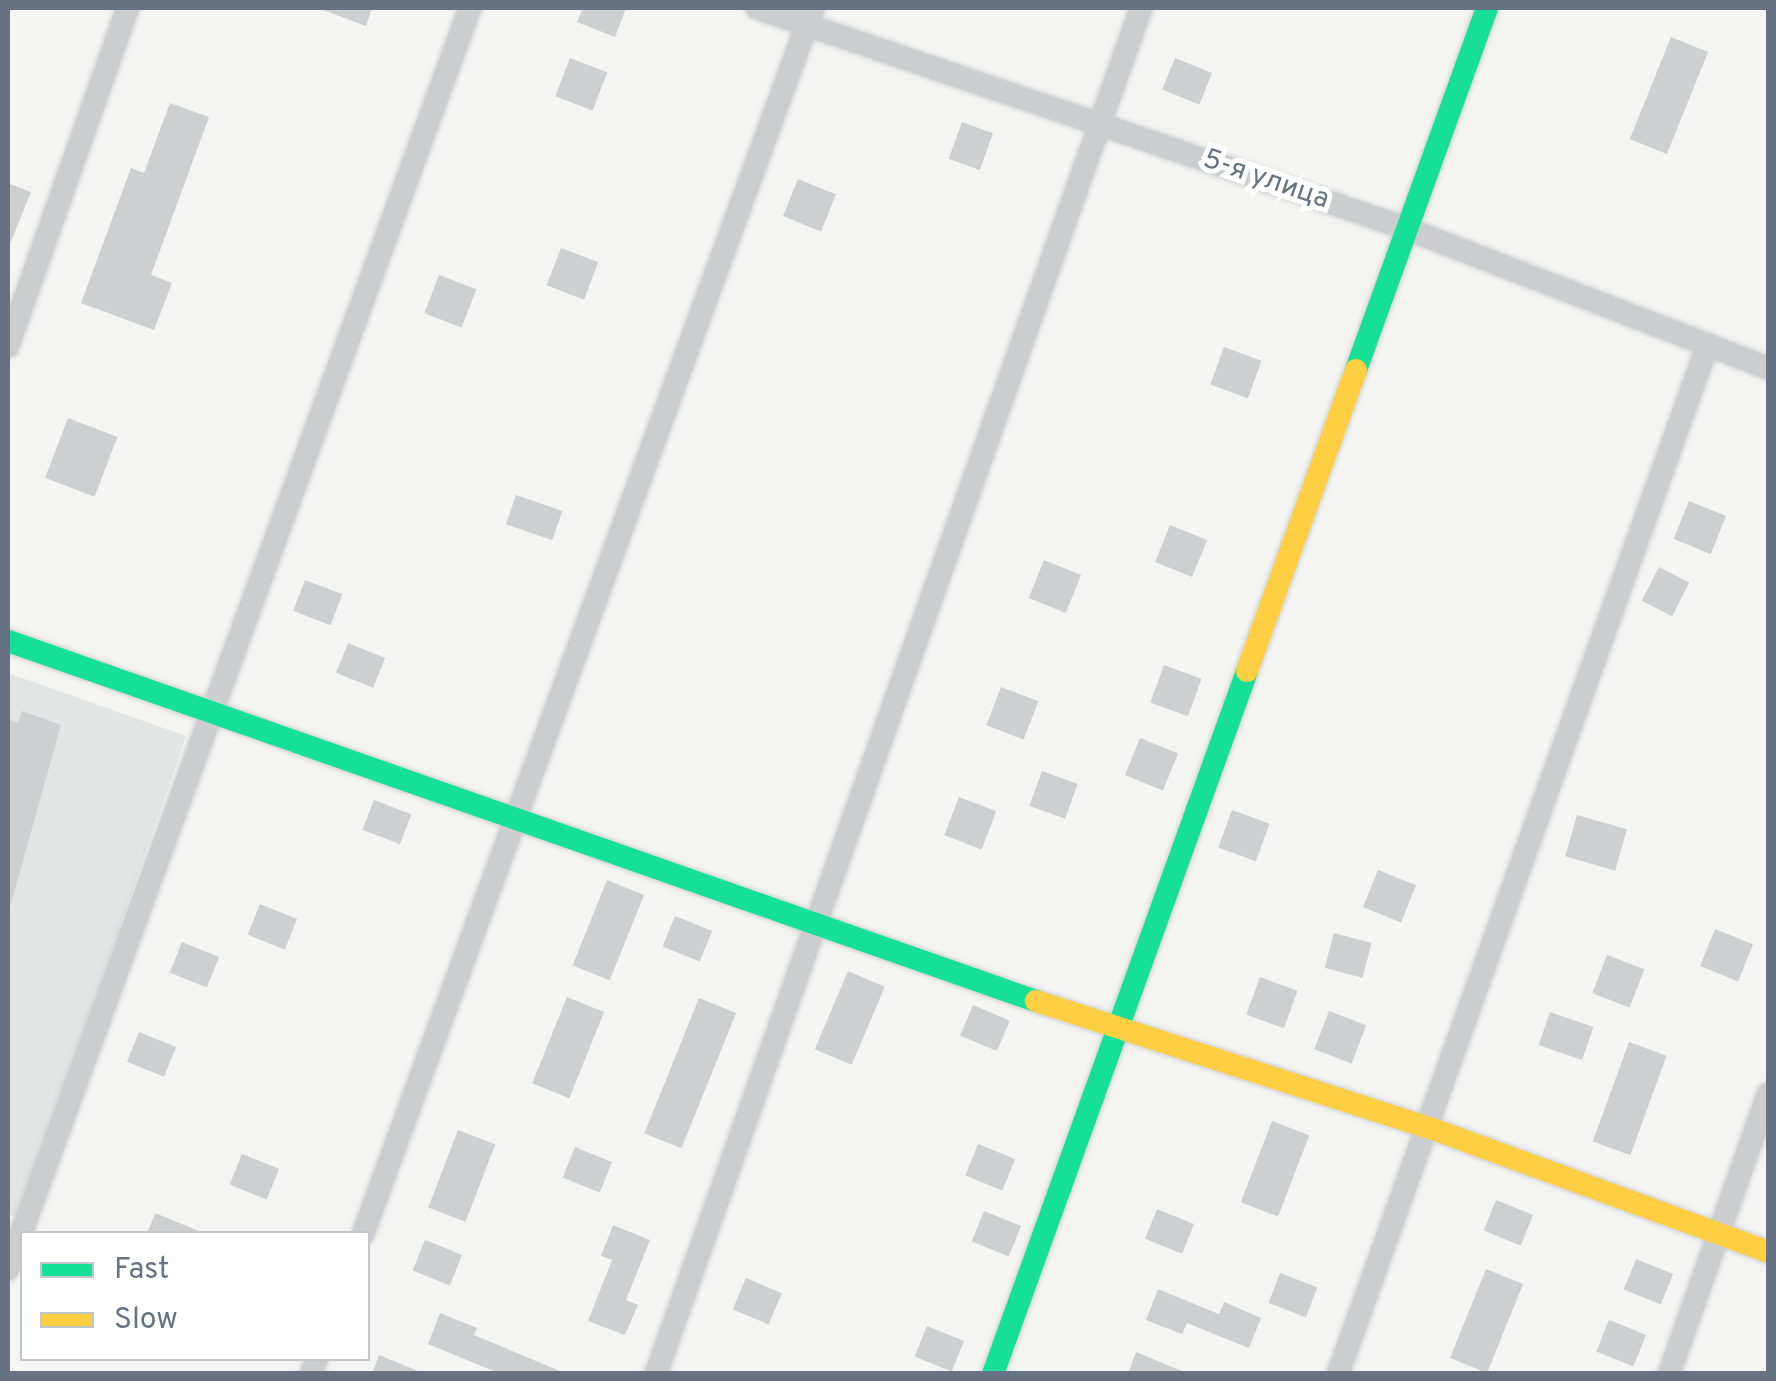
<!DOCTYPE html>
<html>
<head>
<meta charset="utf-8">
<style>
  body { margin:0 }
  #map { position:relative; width:1776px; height:1381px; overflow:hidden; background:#f4f4f3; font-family:Overpass,sans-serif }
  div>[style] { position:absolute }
  .built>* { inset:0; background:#e3e4e4 }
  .building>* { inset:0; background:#cecfd0; transform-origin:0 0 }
  .roads { filter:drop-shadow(0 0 2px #d0d1d2) drop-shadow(0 0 2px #d0d1d2) }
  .street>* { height:22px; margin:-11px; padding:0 11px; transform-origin:11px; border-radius:11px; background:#cccdce }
  .fast>* { height:22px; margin:-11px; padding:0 11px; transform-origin:11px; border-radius:11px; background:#16e098 }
  .slow>* { height:22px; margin:-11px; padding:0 11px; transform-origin:11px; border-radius:11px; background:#ffcf43 }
  span { translate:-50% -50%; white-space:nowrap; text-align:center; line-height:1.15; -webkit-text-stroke:10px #fff; paint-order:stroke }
  .street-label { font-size:28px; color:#657383 }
  .frame { position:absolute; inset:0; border:10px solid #657383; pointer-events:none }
  .legend { position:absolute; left:20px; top:1231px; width:350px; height:130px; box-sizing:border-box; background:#fff; border:2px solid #c1c7cd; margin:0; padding:12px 18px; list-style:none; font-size:30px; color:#657383 }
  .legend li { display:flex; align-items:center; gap:20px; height:50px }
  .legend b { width:50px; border:2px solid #c1c7cd }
</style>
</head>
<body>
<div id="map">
  <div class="built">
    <div style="clip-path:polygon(8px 673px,186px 736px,19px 1218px,8px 1214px)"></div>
  </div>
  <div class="building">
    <div style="clip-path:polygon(318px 8px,372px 8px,366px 26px)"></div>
    <div style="clip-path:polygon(583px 8px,626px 8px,615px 37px,577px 22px)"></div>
    <div style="left:1671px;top:37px;width:40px;height:110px;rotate:22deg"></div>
    <div style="left:570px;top:58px;width:40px;height:41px;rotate:21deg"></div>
    <div style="left:1175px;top:58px;width:40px;height:34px;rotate:22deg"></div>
    <div style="clip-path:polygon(170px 103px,209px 117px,151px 275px,172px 283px,154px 330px,81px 303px,131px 168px,144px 173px)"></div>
    <div style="left:962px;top:122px;width:33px;height:39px;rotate:20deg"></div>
    <div style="left:798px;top:179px;width:41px;height:40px;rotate:22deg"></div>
    <div style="clip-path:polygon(8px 183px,31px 192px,8px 249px)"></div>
    <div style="left:561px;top:248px;width:40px;height:40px;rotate:21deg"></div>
    <div style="left:439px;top:275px;width:40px;height:41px;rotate:21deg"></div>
    <div style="left:1224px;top:347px;width:40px;height:40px;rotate:20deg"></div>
    <div style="left:68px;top:418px;width:53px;height:64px;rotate:21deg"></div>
    <div style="left:516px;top:495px;width:49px;height:31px;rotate:19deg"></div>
    <div style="left:1689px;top:501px;width:40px;height:41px;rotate:22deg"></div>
    <div style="left:1170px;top:525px;width:40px;height:40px;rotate:22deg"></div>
    <div style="left:1044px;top:560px;width:40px;height:41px;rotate:22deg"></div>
    <div style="left:1659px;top:567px;width:34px;height:38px;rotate:27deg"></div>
    <div style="left:305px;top:580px;width:40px;height:33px;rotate:21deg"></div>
    <div style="left:348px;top:643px;width:40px;height:32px;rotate:22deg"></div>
    <div style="left:1164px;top:665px;width:40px;height:40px;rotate:20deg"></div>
    <div style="left:1001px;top:687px;width:40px;height:41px;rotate:21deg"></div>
    <div style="clip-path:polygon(22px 711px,61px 725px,10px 907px,8px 719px,18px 723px)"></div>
    <div style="left:1140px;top:738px;width:41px;height:40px;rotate:22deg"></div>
    <div style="left:1042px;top:771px;width:38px;height:37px;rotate:20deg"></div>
    <div style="left:959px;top:797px;width:40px;height:41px;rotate:21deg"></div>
    <div style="left:374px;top:800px;width:40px;height:32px;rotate:21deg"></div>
    <div style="left:1232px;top:810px;width:40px;height:40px;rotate:20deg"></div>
    <div style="left:1577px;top:815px;width:52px;height:43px;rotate:16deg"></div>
    <div style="left:1378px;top:870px;width:41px;height:40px;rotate:22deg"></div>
    <div style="left:607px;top:880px;width:40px;height:92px;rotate:22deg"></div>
    <div style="left:260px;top:904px;width:40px;height:33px;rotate:22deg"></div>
    <div style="left:675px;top:916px;width:40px;height:33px;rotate:22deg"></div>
    <div style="left:1715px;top:929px;width:41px;height:40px;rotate:22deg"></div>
    <div style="left:1334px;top:933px;width:39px;height:36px;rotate:15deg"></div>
    <div style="left:182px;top:942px;width:40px;height:33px;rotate:22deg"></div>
    <div style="left:1607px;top:955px;width:40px;height:41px;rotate:21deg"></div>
    <div style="left:848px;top:971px;width:40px;height:85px;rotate:23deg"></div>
    <div style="left:1260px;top:977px;width:40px;height:40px;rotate:20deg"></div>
    <div style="left:567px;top:997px;width:40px;height:93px;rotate:22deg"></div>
    <div style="left:699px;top:998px;width:40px;height:146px;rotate:22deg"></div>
    <div style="left:973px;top:1005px;width:40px;height:33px;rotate:23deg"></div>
    <div style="left:1329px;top:1011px;width:40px;height:41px;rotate:21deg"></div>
    <div style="left:1550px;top:1012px;width:46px;height:35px;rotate:19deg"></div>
    <div style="left:139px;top:1032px;width:40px;height:32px;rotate:22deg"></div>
    <div style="left:1629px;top:1042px;width:40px;height:106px;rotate:20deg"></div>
    <div style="left:1272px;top:1121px;width:40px;height:87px;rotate:21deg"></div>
    <div style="left:458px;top:1130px;width:40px;height:83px;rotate:21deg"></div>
    <div style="left:978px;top:1144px;width:40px;height:34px;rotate:22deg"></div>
    <div style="left:575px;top:1147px;width:40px;height:33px;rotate:22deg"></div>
    <div style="left:242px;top:1154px;width:40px;height:33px;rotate:22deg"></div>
    <div style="left:1496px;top:1200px;width:40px;height:33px;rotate:22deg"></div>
    <div style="left:1157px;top:1209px;width:40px;height:32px;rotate:22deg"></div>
    <div style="left:984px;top:1211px;width:40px;height:33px;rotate:22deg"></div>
    <div style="clip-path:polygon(155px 1213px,204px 1233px,204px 1234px,147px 1234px)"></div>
    <div style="clip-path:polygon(613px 1225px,650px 1240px,626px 1300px,638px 1305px,625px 1335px,588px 1321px,612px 1260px,601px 1256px)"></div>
    <div style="left:425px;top:1240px;width:40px;height:33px;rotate:22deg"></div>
    <div style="left:1636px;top:1259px;width:40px;height:33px;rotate:22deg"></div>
    <div style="left:1486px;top:1269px;width:40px;height:96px;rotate:22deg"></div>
    <div style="left:1280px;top:1273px;width:40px;height:32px;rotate:21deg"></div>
    <div style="left:746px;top:1278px;width:39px;height:34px;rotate:23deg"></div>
    <div style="clip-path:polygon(1158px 1289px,1219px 1314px,1224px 1302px,1261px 1318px,1249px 1348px,1187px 1323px,1182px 1334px,1146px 1320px)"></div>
    <div style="clip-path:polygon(440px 1313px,477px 1328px,474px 1335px,567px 1374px,501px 1374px,428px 1344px)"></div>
    <div style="left:1609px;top:1320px;width:40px;height:34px;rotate:22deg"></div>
    <div style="left:927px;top:1326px;width:40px;height:33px;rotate:22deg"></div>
    <div style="clip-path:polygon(1136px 1352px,1187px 1373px,1187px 1374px,1128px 1374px)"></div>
    <div style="clip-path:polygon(379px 1355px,423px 1373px,423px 1374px,372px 1374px)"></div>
  </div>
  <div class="roads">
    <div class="street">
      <div style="left:757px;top:8px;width:681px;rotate:18.75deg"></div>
      <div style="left:1402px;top:227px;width:392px;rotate:21.1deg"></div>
      <div style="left:8px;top:346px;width:359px;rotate:-70.5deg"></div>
      <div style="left:363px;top:1234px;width:1306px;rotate:-69.84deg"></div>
      <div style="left:8px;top:1269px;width:1343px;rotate:-69.88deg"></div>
      <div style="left:311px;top:1374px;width:17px;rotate:-69deg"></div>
      <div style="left:656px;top:1374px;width:1450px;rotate:-70.45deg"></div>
      <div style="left:1338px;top:1374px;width:1094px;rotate:-70.24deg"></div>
      <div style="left:1669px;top:1374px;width:297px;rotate:-70.5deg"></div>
    </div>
    <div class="fast">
      <div style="left:1356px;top:370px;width:385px;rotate:-70.1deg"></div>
      <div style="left:8px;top:641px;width:1089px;rotate:19.3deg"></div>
      <div style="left:993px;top:1374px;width:747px;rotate:-70.13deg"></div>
    </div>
    <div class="slow">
      <div style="left:1247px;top:671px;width:320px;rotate:-70.1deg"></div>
      <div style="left:1036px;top:1001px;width:414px;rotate:17.9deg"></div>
      <div style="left:1430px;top:1128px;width:360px;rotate:20.1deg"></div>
    </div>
  </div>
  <div class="street-label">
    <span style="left:1266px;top:180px;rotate:19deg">5-я улица</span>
  </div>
  <div class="frame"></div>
  <ul class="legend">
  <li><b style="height:12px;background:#16e098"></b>Fast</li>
  <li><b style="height:12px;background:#ffcf43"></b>Slow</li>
  </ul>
</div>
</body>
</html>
